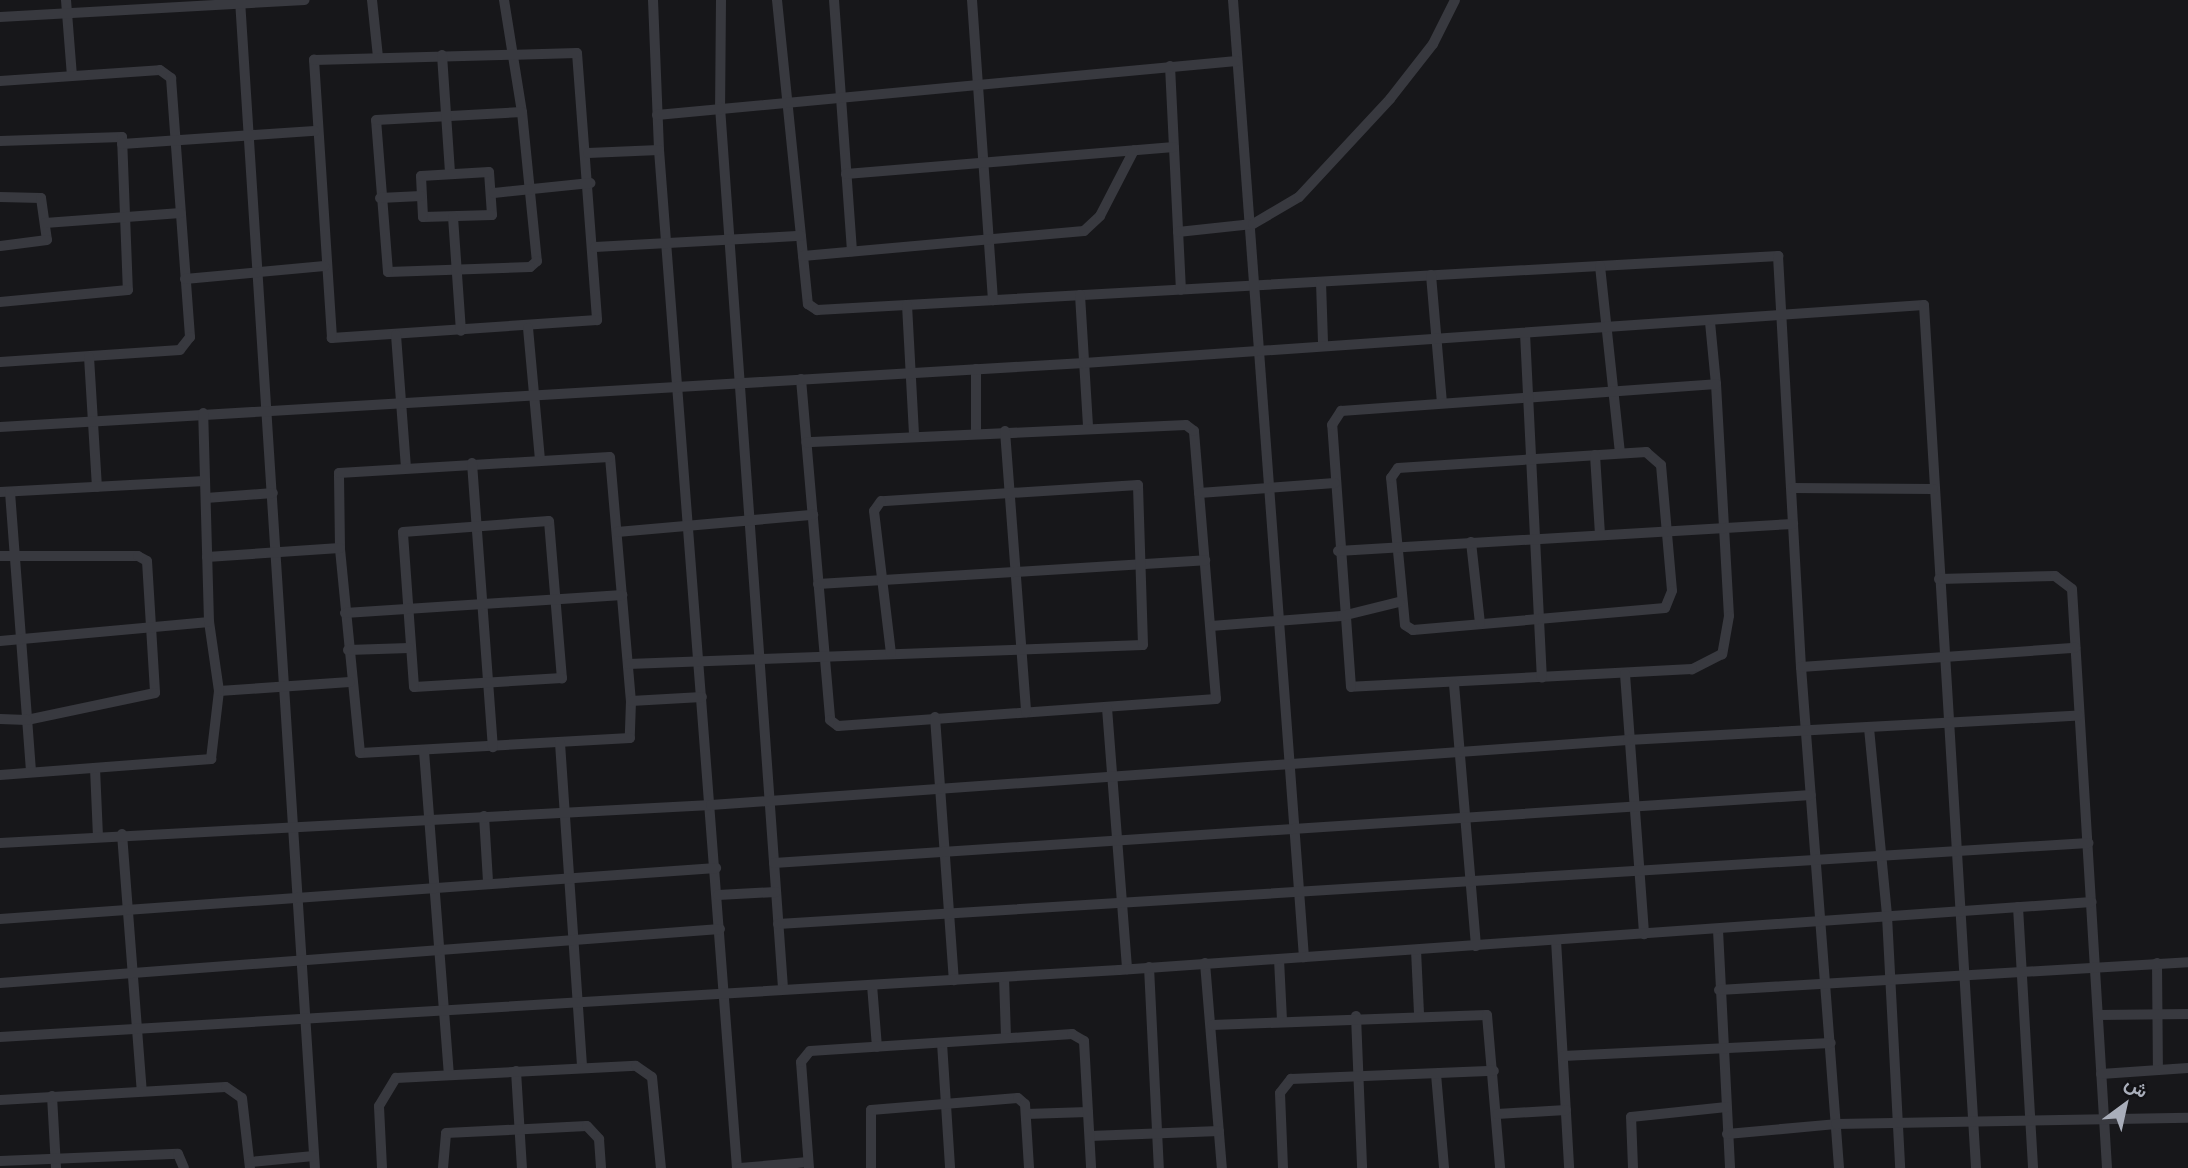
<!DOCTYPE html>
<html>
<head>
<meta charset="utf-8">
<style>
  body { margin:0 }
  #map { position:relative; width:2188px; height:1168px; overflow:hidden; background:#17171a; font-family:Helvetica,Vazirmatn,sans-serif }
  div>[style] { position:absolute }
  .minor>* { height:10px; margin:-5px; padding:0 5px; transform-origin:5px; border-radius:5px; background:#38393f }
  span { translate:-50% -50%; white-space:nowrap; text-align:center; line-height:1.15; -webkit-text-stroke:5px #121215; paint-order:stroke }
  .north { position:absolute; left:2090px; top:1070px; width:70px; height:70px; -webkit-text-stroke:5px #121215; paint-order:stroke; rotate:33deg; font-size:19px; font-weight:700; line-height:28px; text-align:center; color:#a9aeba }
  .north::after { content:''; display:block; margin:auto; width:24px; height:32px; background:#a9aeba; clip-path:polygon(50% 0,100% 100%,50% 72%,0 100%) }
</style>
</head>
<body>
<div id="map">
  <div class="minor">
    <div style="left:66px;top:0;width:76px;rotate:85.5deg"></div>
    <div style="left:240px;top:0;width:1170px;rotate:86.33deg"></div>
    <div style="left:372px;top:0;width:57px;rotate:84deg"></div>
    <div style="left:504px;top:0;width:113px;rotate:80.9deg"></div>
    <div style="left:522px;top:112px;width:150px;rotate:84.3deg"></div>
    <div style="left:537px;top:261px;width:9px;rotate:139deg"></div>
    <div style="left:530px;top:267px;width:142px;rotate:178deg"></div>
    <div style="left:388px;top:272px;width:152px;rotate:-94.5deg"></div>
    <div style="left:376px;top:120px;width:146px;rotate:-3.1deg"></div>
    <div style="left:653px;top:0;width:150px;rotate:87.7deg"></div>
    <div style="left:659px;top:150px;width:1021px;rotate:85.62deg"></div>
    <div style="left:721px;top:0;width:107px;rotate:90.5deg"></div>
    <div style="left:720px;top:107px;width:884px;rotate:85.91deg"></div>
    <div style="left:777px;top:0;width:306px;rotate:84.2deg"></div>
    <div style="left:808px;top:304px;width:11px;rotate:34deg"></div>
    <div style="left:817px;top:310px;width:963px;rotate:-3.22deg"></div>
    <div style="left:1778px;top:256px;width:412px;rotate:86.8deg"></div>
    <div style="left:1801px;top:667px;width:502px;rotate:85.66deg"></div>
    <div style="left:834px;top:0;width:252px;rotate:85.9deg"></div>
    <div style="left:972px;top:0;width:301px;rotate:86deg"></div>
    <div style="left:1233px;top:0;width:960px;rotate:85.76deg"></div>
    <div style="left:0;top:17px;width:305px;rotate:-3.2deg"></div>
    <div style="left:577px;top:53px;width:268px;rotate:85.7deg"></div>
    <div style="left:597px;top:320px;width:266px;rotate:176.1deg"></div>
    <div style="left:332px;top:338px;width:279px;rotate:-93.7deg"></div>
    <div style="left:314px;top:60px;width:263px;rotate:-1.5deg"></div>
    <div style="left:442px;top:55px;width:118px;rotate:86.1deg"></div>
    <div style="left:1170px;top:66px;width:224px;rotate:87.2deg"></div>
    <div style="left:0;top:81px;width:160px;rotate:-3.9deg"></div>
    <div style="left:160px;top:70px;width:14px;rotate:36deg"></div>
    <div style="left:171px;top:78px;width:260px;rotate:85.8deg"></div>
    <div style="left:190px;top:337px;width:16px;rotate:128deg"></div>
    <div style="left:180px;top:350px;width:180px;rotate:176.2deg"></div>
    <div style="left:657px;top:115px;width:582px;rotate:-5.33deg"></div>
    <div style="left:0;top:141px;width:122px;rotate:-1.9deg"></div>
    <div style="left:122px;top:137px;width:153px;rotate:87.8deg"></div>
    <div style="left:128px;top:290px;width:129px;rotate:174.6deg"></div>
    <div style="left:122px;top:144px;width:193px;rotate:-3.9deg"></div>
    <div style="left:588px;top:153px;width:71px;rotate:-2.4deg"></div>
    <div style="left:489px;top:172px;width:43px;rotate:86deg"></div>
    <div style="left:492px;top:215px;width:69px;rotate:178.3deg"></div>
    <div style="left:423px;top:217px;width:41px;rotate:-92.8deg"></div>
    <div style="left:421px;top:176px;width:68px;rotate:-3.4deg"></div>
    <div style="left:846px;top:174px;width:329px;rotate:-4.7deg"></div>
    <div style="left:494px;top:193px;width:97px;rotate:-5.9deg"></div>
    <div style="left:0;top:197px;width:41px;rotate:1.4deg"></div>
    <div style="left:41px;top:198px;width:42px;rotate:81.9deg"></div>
    <div style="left:47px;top:240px;width:47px;rotate:172.7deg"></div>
    <div style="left:380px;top:198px;width:41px;rotate:-2.8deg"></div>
    <div style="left:453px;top:217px;width:114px;rotate:86deg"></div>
    <div style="left:45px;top:223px;width:136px;rotate:-4.2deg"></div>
    <div style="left:1178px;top:232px;width:75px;rotate:-6.1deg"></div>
    <div style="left:1253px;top:224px;width:53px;rotate:-30.4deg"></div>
    <div style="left:1299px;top:197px;width:134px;rotate:-47.1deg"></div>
    <div style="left:1390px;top:99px;width:70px;rotate:-52deg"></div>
    <div style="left:1433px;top:44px;width:49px;rotate:-63.4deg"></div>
    <div style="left:595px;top:247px;width:206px;rotate:-3.1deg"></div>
    <div style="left:803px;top:256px;width:282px;rotate:-5.1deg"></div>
    <div style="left:1084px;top:231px;width:22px;rotate:-43deg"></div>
    <div style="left:1100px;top:216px;width:74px;rotate:-62.7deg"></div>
    <div style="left:1600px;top:266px;width:188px;rotate:83.9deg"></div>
    <div style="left:1431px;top:275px;width:128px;rotate:85.1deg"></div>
    <div style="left:185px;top:279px;width:140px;rotate:-5.3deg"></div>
    <div style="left:1321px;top:282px;width:61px;rotate:88.1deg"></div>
    <div style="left:1080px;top:295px;width:132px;rotate:86.5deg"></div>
    <div style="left:907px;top:305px;width:131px;rotate:86.9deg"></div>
    <div style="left:1710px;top:322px;width:62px;rotate:84.5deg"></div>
    <div style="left:1716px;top:384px;width:232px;rotate:86.8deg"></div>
    <div style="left:1729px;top:616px;width:39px;rotate:100deg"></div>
    <div style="left:1722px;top:654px;width:34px;rotate:153deg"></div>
    <div style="left:1692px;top:669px;width:341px;rotate:177deg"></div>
    <div style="left:1351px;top:687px;width:263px;rotate:-94.1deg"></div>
    <div style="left:1332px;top:425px;width:17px;rotate:-57deg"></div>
    <div style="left:1341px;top:411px;width:376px;rotate:-4.1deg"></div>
    <div style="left:528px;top:328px;width:132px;rotate:84.8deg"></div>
    <div style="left:1525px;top:333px;width:345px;rotate:87.2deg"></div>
    <div style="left:396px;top:335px;width:132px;rotate:85.7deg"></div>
    <div style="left:89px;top:357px;width:130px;rotate:86.5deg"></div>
    <div style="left:976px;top:369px;width:64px;rotate:90deg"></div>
    <div style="left:801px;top:379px;width:342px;rotate:85.1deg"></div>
    <div style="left:830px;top:720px;width:10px;rotate:37deg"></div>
    <div style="left:838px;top:726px;width:379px;rotate:-4.1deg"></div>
    <div style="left:1216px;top:699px;width:269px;rotate:-94.7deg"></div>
    <div style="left:1194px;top:431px;width:10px;rotate:-143deg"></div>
    <div style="left:1186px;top:425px;width:380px;rotate:177.4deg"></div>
    <div style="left:0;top:427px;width:1086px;rotate:-3.38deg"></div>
    <div style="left:1084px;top:363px;width:842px;rotate:-3.95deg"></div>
    <div style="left:1924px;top:305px;width:865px;rotate:86.55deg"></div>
    <div style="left:1005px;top:431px;width:282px;rotate:85.7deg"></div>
    <div style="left:1646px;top:452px;width:20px;rotate:41deg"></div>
    <div style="left:1661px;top:465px;width:126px;rotate:85deg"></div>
    <div style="left:1672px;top:591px;width:18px;rotate:112deg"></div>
    <div style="left:1665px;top:608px;width:253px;rotate:175deg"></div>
    <div style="left:1413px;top:630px;width:9px;rotate:-148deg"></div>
    <div style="left:1405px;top:625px;width:148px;rotate:-95.4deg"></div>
    <div style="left:1391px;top:478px;width:12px;rotate:-55deg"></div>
    <div style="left:1398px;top:468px;width:249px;rotate:-3.7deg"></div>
    <div style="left:1595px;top:455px;width:79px;rotate:86.4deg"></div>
    <div style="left:610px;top:457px;width:245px;rotate:85.1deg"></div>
    <div style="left:631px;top:701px;width:37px;rotate:92deg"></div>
    <div style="left:630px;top:738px;width:270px;rotate:176.8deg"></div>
    <div style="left:360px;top:753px;width:206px;rotate:-95.6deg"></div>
    <div style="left:340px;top:548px;width:75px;rotate:-90.8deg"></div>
    <div style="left:339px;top:473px;width:271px;rotate:-3.4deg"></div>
    <div style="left:472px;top:463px;width:285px;rotate:85.8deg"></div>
    <div style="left:1792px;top:488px;width:141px;rotate:0.4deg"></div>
    <div style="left:0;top:492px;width:205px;rotate:-3.1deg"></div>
    <div style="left:10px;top:492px;width:280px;rotate:85.7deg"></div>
    <div style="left:1199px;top:493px;width:136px;rotate:-4.2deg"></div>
    <div style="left:206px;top:498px;width:67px;rotate:-4.3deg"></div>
    <div style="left:549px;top:521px;width:158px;rotate:85.3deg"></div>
    <div style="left:562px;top:678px;width:148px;rotate:176.5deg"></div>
    <div style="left:414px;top:687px;width:155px;rotate:-94.1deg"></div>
    <div style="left:403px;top:532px;width:146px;rotate:-4.3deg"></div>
    <div style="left:617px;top:532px;width:197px;rotate:-5deg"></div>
    <div style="left:1471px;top:542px;width:82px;rotate:83.7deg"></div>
    <div style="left:1338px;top:551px;width:456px;rotate:-3.4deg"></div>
    <div style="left:0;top:556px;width:138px"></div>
    <div style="left:138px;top:556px;width:10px;rotate:29deg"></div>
    <div style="left:147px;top:561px;width:132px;rotate:86.5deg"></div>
    <div style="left:155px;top:693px;width:131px;rotate:168.1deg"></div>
    <div style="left:27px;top:720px;width:27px;rotate:-178deg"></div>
    <div style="left:207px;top:557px;width:133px;rotate:-3.9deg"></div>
    <div style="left:1939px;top:579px;width:116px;rotate:-1.5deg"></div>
    <div style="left:2055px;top:576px;width:21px;rotate:37deg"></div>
    <div style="left:2072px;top:589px;width:580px;rotate:86.54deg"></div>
    <div style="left:818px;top:584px;width:388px;rotate:-3.5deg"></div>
    <div style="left:345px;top:613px;width:278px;rotate:-3.7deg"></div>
    <div style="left:1211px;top:626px;width:131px;rotate:-4.4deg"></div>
    <div style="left:1342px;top:616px;width:59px;rotate:-13.8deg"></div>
    <div style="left:0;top:641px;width:210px;rotate:-5.2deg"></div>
    <div style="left:348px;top:650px;width:61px;rotate:-1.9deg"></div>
    <div style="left:628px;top:664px;width:515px;rotate:-2.11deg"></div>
    <div style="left:1143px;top:645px;width:160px;rotate:-91.8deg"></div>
    <div style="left:1138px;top:485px;width:257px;rotate:176.4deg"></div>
    <div style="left:881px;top:501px;width:12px;rotate:125deg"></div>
    <div style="left:874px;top:511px;width:143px;rotate:83.2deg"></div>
    <div style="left:1801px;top:667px;width:275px;rotate:-4deg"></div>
    <div style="left:1625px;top:674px;width:261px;rotate:85.8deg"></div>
    <div style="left:1454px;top:684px;width:263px;rotate:85.2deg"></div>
    <div style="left:219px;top:691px;width:131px;rotate:-3.9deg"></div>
    <div style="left:631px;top:701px;width:71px;rotate:-3.2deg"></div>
    <div style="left:1107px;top:708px;width:262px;rotate:85.6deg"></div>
    <div style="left:935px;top:717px;width:264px;rotate:85.9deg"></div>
    <div style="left:1869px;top:728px;width:189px;rotate:84.5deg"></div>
    <div style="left:1887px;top:916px;width:252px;rotate:87deg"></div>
    <div style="left:560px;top:743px;width:324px;rotate:86.1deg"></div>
    <div style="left:424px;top:751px;width:325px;rotate:85.6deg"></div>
    <div style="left:95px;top:768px;width:68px;rotate:87.5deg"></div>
    <div style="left:0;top:775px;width:212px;rotate:-4.3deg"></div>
    <div style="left:211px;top:759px;width:68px;rotate:-83.3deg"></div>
    <div style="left:219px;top:691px;width:70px;rotate:-98.2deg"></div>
    <div style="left:209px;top:622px;width:209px;rotate:-91.6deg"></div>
    <div style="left:484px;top:816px;width:66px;rotate:86.5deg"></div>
    <div style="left:122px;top:834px;width:258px;rotate:85.6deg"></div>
    <div style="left:0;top:843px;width:712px;rotate:-3.06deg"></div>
    <div style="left:711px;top:805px;width:919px;rotate:-4.05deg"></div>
    <div style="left:1628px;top:740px;width:451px;rotate:-3.1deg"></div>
    <div style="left:774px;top:863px;width:1039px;rotate:-3.75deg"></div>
    <div style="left:718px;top:895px;width:58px;rotate:-3deg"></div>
    <div style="left:2018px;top:907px;width:261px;rotate:86.7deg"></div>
    <div style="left:0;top:919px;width:718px;rotate:-4.07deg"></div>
    <div style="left:778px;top:924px;width:1313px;rotate:-3.54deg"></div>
    <div style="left:1718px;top:930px;width:238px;rotate:87.1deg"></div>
    <div style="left:1556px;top:940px;width:228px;rotate:86.7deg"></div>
    <div style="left:1416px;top:950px;width:64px;rotate:87.3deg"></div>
    <div style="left:1279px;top:959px;width:62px;rotate:87.2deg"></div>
    <div style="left:1205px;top:963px;width:206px;rotate:85.3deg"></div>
    <div style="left:2157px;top:963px;width:107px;rotate:89.5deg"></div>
    <div style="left:1149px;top:967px;width:201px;rotate:87.2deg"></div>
    <div style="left:1004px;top:977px;width:61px;rotate:88.1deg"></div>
    <div style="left:0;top:983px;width:722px;rotate:-4.29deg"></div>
    <div style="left:872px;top:985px;width:62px;rotate:85.4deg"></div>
    <div style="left:1719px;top:990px;width:470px;rotate:-3.4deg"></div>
    <div style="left:2098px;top:1015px;width:90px;rotate:-0.6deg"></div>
    <div style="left:1356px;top:1016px;width:152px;rotate:87.7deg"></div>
    <div style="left:1212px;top:1025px;width:275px;rotate:-2.1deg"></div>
    <div style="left:1487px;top:1015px;width:154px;rotate:85.1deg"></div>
    <div style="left:0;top:1037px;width:1121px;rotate:-3.43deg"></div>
    <div style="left:1119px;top:970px;width:975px;rotate:-4deg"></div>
    <div style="left:942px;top:1043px;width:125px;rotate:86.3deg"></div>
    <div style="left:1563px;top:1056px;width:268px;rotate:-2.8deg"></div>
    <div style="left:516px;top:1071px;width:97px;rotate:86.5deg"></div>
    <div style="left:1436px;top:1074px;width:94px;rotate:85.1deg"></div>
    <div style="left:2101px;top:1074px;width:87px;rotate:-3.9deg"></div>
    <div style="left:52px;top:1096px;width:72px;rotate:86.8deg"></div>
    <div style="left:0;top:1100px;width:226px;rotate:-3.3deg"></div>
    <div style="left:226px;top:1087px;width:19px;rotate:35deg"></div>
    <div style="left:242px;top:1098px;width:70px;rotate:83.5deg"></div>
    <div style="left:1026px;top:1114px;width:62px;rotate:-1.8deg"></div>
    <div style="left:1497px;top:1114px;width:69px;rotate:-3.3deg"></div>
    <div style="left:1727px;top:1134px;width:109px;rotate:-5.2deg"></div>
    <div style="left:1836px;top:1124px;width:352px;rotate:-1deg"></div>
    <div style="left:1090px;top:1136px;width:129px;rotate:-2.2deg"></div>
    <div style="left:0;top:1161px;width:178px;rotate:-2.3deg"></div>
    <div style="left:178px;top:1154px;width:15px;rotate:67deg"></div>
    <div style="left:250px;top:1162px;width:64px;rotate:-5.4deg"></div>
    <div style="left:382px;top:1168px;width:62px;rotate:-92.8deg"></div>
    <div style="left:379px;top:1106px;width:33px;rotate:-59deg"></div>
    <div style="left:396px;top:1078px;width:240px;rotate:-2.9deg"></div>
    <div style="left:636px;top:1066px;width:19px;rotate:35deg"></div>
    <div style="left:652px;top:1077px;width:91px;rotate:84.4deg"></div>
    <div style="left:443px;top:1168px;width:35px;rotate:-85deg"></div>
    <div style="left:446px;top:1133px;width:141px;rotate:-2.8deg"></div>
    <div style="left:587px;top:1126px;width:18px;rotate:47deg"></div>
    <div style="left:599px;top:1139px;width:29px;rotate:86deg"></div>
    <div style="left:740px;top:1168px;width:68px;rotate:-5deg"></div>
    <div style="left:809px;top:1168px;width:106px;rotate:-94.3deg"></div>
    <div style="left:801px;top:1062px;width:14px;rotate:-51deg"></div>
    <div style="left:810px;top:1051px;width:263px;rotate:-3.7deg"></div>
    <div style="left:1072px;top:1034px;width:14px;rotate:30deg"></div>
    <div style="left:1084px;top:1041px;width:127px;rotate:86.8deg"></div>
    <div style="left:871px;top:1168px;width:58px;rotate:-90deg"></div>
    <div style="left:871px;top:1110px;width:147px;rotate:-4.7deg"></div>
    <div style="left:1018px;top:1098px;width:9px;rotate:41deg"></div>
    <div style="left:1025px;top:1104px;width:64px;rotate:86.4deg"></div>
    <div style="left:1283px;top:1168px;width:75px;rotate:-92.3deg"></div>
    <div style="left:1280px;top:1093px;width:18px;rotate:-52deg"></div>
    <div style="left:1291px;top:1079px;width:203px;rotate:-2.3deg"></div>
    <div style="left:1633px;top:1168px;width:51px;rotate:-92.2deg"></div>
    <div style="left:1631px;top:1117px;width:96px;rotate:-6deg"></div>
  </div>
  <div class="north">ش</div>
</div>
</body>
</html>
